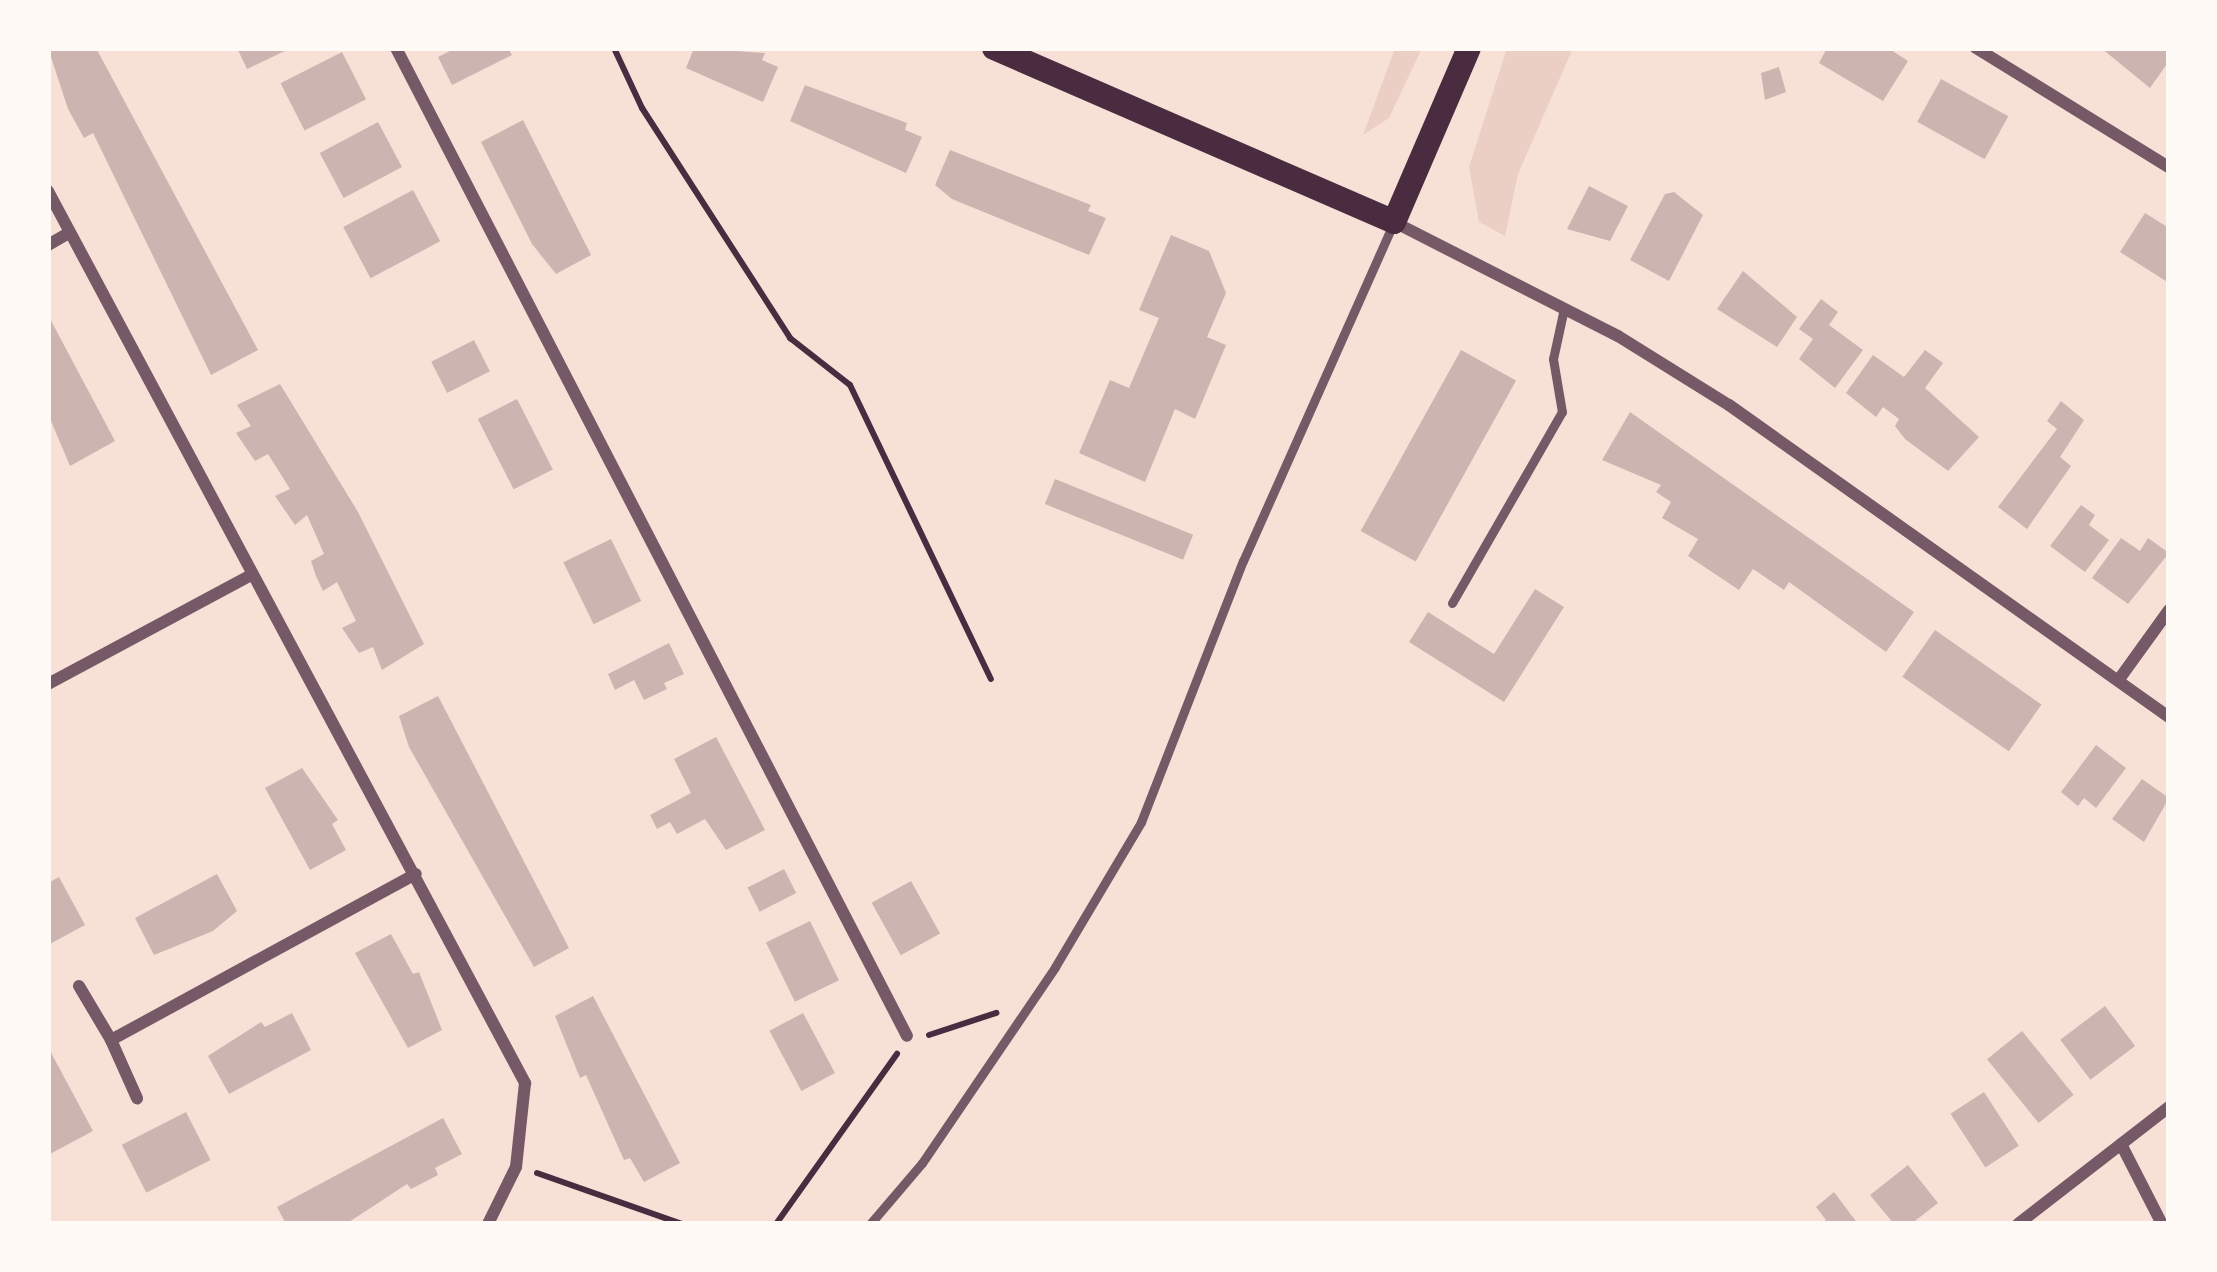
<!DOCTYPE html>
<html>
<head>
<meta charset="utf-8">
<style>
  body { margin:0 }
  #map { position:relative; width:2217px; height:1272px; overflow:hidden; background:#f7e1d7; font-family:"Exo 2",sans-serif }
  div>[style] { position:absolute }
  .green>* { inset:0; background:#ebcfc5 }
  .building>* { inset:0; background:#ccb4b1; transform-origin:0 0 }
  .path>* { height:6px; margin:-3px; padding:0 3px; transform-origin:3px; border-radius:3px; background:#4a2c40 }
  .service>* { height:9px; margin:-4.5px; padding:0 4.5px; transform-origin:4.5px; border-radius:4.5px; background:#755966 }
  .minor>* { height:12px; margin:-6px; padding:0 6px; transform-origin:6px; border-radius:6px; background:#755966 }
  .secondary>* { height:24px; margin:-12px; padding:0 12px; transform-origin:12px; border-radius:12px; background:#4a2c40 }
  span { translate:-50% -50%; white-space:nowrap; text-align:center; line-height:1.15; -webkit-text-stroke:10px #fffaf5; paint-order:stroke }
  .frame { position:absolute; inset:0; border:51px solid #fffaf5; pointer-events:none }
</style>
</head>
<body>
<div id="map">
  <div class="green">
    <div style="clip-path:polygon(1395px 48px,1422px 48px,1389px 118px,1363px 135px)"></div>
    <div style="clip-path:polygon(1507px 48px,1573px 48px,1518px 174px,1505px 236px,1479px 222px,1469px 167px)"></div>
  </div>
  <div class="building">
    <div style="clip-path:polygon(48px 48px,96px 48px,258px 350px,211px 375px,93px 133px,84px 138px,68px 109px)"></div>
    <div style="clip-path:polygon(237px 48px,291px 48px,247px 69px)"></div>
    <div style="clip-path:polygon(456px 48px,508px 48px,512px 55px,452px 85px,438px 57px)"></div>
    <div style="clip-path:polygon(694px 48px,765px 53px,762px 60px,778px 67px,763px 102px,686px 68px)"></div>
    <div style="clip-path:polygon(1827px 48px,1888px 48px,1908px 61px,1883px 101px,1819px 63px)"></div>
    <div style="clip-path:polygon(2101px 48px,2169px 48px,2169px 61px,2150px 88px)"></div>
    <div style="left:342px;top:52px;width:53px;height:69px;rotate:63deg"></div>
    <div style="clip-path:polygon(1779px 67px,1786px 92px,1765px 100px,1761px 73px)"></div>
    <div style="left:1941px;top:79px;width:77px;height:49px;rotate:29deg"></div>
    <div style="clip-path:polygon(805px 85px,907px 123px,905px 130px,922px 137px,906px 173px,790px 121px)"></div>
    <div style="clip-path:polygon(523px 120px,591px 255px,556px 274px,532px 244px,481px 142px)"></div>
    <div style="left:378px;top:122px;width:51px;height:66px;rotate:62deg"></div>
    <div style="clip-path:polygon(950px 150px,1091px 205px,1088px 211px,1106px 218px,1089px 255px,952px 199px,935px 185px)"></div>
    <div style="clip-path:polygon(1589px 186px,1628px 206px,1610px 241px,1567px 229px)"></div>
    <div style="left:413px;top:190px;width:58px;height:79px;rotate:62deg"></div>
    <div style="clip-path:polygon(1674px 192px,1703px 215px,1669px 281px,1630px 260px,1665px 194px)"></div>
    <div style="clip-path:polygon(2145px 213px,2169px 228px,2169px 283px,2120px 252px)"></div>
    <div style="clip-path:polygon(1171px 235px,1209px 251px,1226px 293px,1207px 337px,1226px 345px,1195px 419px,1175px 409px,1145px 482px,1079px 453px,1110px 380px,1129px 388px,1159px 318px,1139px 310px)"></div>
    <div style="clip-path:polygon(1743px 271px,1797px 317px,1777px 347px,1717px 309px)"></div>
    <div style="clip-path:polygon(1821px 299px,1838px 312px,1829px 325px,1863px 350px,1835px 388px,1799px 359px,1813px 339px,1799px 329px)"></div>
    <div style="clip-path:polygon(48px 315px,115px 441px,70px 466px,48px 414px)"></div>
    <div style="left:474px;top:340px;width:35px;height:48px;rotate:63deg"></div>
    <div style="left:1461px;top:350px;width:63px;height:207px;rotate:29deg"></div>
    <div style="clip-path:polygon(1925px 350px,1943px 363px,1925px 388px,1979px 437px,1948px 471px,1905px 439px,1895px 426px,1899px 419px,1883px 407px,1876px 417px,1846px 393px,1873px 355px,1904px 377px)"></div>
    <div style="clip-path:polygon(280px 384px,358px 512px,424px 644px,382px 670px,373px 647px,359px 653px,342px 628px,356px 621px,337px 582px,323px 591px,316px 576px,311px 561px,324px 554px,307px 515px,295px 525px,275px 496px,290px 489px,268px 454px,255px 461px,236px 433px,251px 426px,237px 405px)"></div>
    <div style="left:517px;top:399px;width:79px;height:44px;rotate:63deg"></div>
    <div style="clip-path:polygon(2061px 401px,2084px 420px,2060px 457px,2071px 466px,2027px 529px,1998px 507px,2057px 429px,2047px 421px)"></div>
    <div style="clip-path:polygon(1630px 412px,1914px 612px,1886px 652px,1789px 582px,1784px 590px,1753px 569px,1739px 590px,1688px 556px,1698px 539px,1662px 518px,1671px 502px,1656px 492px,1661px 485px,1602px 460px)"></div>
    <div style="left:1055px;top:479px;width:149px;height:27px;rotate:22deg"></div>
    <div style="clip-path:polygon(2081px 505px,2095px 515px,2089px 525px,2109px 540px,2085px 572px,2050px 546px)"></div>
    <div style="clip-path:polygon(2121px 538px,2140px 551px,2148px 538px,2169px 553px,2128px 604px,2092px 578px)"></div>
    <div style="left:611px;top:539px;width:69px;height:53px;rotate:64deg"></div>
    <div style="clip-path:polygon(1535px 589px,1564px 607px,1504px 702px,1409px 642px,1428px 612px,1494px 654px)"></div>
    <div style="left:1935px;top:630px;width:130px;height:57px;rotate:35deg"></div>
    <div style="clip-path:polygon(669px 643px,684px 674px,664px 683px,667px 689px,644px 700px,634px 680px,615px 690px,608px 674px)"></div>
    <div style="clip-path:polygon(438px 696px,569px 948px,534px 967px,409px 747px,399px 716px)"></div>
    <div style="clip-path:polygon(716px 737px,765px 830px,726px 850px,705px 819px,677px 834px,670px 822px,657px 829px,650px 815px,691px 793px,674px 759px)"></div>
    <div style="clip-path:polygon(2096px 745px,2126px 768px,2096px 808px,2084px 798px,2078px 806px,2061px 792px)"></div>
    <div style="clip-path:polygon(302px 768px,338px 820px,332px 824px,346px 850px,310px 870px,265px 788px)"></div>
    <div style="clip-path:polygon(2142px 779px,2169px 798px,2144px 842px,2112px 819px)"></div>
    <div style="left:784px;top:869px;width:27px;height:41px;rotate:63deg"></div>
    <div style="clip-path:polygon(217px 874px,237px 911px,213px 931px,154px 955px,135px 918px)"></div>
    <div style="clip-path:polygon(59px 877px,85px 925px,48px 945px,48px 883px)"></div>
    <div style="left:911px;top:881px;width:60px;height:45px;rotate:61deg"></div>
    <div style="left:810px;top:921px;width:66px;height:49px;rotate:64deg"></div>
    <div style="clip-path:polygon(391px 934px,413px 974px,419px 972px,442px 1030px,408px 1048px,355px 953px)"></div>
    <div style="clip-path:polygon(593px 996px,680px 1163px,644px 1182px,630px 1158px,624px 1160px,586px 1075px,580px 1078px,555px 1016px)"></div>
    <div style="left:2105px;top:1006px;width:50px;height:56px;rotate:53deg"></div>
    <div style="clip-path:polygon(292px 1013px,311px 1050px,229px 1094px,208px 1056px,261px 1022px,265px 1027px)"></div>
    <div style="left:803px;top:1013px;width:68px;height:38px;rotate:62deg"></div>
    <div style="left:2022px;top:1031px;width:82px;height:45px;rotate:51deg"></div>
    <div style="clip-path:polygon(48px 1047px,93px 1131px,48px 1155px)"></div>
    <div style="left:1984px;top:1092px;width:64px;height:40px;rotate:57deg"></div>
    <div style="left:186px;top:1112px;width:54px;height:72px;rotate:63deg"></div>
    <div style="clip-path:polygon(443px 1118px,462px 1154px,435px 1168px,438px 1175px,411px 1189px,407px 1184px,346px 1224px,286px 1224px,277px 1207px)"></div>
    <div style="clip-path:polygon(1908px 1165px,1938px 1203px,1911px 1224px,1894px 1224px,1870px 1195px)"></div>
    <div style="clip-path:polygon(1834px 1192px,1858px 1224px,1821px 1224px,1826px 1220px,1816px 1207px)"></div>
  </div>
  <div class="path">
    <div style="left:614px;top:48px;width:66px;rotate:65deg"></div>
    <div style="left:642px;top:108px;width:274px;rotate:57.2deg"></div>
    <div style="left:790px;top:338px;width:76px;rotate:38.1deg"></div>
    <div style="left:850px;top:385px;width:326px;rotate:64.4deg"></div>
    <div style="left:929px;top:1035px;width:71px;rotate:-18.2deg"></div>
    <div style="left:537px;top:1173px;width:154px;rotate:19.4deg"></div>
    <div style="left:776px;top:1224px;width:209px;rotate:-54.6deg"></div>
  </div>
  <div class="service">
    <div style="left:1452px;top:603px;width:220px;rotate:-60.1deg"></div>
    <div style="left:1562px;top:412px;width:54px;rotate:-99.6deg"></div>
    <div style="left:1553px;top:359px;width:52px;rotate:-77.8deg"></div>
    <div style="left:870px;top:1224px;width:80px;rotate:-49.6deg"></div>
    <div style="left:922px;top:1163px;width:237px;rotate:-55.8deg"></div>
    <div style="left:1055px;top:967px;width:169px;rotate:-59.3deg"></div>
    <div style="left:1141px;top:822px;width:280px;rotate:-68.7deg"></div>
    <div style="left:1243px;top:561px;width:366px;rotate:-66deg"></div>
  </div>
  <div class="minor">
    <div style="left:396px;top:48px;width:1112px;rotate:62.65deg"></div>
    <div style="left:1976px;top:48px;width:227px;rotate:31.7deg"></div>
    <div style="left:48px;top:191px;width:1012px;rotate:61.86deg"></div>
    <div style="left:525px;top:1083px;width:84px;rotate:96.1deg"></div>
    <div style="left:516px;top:1167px;width:64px;rotate:116.2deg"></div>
    <div style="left:1394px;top:222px;width:251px;rotate:27deg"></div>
    <div style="left:1618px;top:336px;width:131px;rotate:31.9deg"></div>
    <div style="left:1729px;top:405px;width:539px;rotate:35.34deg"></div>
    <div style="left:48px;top:245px;width:24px;rotate:-30deg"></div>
    <div style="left:2120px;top:678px;width:84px;rotate:-54.2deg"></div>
    <div style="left:48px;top:684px;width:230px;rotate:-28.2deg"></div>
    <div style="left:79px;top:986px;width:63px;rotate:59.3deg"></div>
    <div style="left:111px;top:1040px;width:347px;rotate:-28.6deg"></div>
    <div style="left:111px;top:1040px;width:64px;rotate:65.9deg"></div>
    <div style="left:2121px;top:1144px;width:90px;rotate:62.9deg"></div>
    <div style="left:2018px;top:1224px;width:191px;rotate:-37.8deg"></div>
  </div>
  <div class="secondary">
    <div style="left:994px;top:48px;width:436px;rotate:23.5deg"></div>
    <div style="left:1394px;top:222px;width:189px;rotate:-66.7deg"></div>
  </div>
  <div class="frame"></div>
</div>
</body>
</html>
